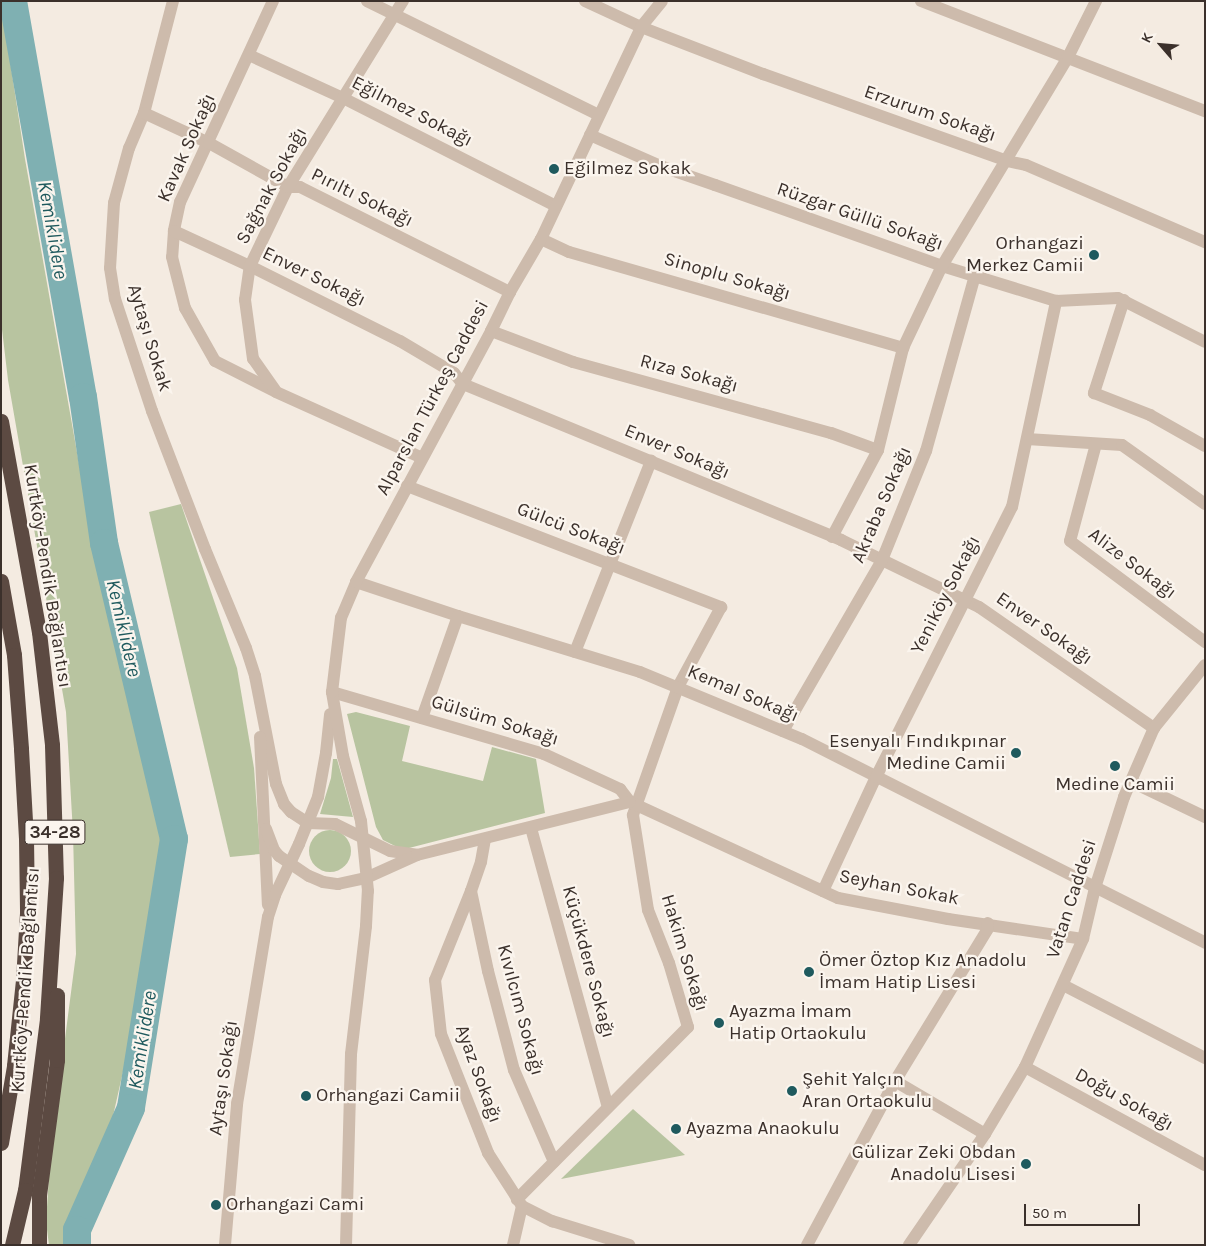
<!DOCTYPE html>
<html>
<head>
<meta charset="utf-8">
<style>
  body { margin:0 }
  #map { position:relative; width:1206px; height:1246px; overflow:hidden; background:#f4ebe1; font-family:Karla,sans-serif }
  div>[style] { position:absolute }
  .green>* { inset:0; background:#b8c4a0 }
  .round { border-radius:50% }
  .river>* { height:28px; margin:-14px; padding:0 14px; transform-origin:14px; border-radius:14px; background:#7fb0b2 }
  .minor>* { height:12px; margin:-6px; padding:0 6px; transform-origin:6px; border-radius:6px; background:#cdbbac }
  .highway>* { height:15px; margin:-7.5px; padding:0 7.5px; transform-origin:7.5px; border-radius:7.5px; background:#5c4a42 }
  .dots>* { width:14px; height:14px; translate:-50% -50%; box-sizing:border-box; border:2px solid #fbf5ee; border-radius:50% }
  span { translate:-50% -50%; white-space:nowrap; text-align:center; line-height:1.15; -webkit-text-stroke:4.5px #fbf5ee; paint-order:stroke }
  .shield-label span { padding:1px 4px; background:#fbf5ee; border:1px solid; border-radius:4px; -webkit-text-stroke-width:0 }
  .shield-label { font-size:18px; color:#3b302b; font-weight:700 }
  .street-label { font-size:19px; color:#3b302b }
  .poi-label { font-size:19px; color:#3b302b }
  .left { translate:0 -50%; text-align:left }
  .right { translate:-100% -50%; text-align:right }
  .water-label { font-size:20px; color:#1f5a5e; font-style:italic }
  .frame { position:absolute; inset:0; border:2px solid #3b302b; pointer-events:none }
  .north { position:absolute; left:1136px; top:20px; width:50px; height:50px; -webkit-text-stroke:4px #fbf5ee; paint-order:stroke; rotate:297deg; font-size:14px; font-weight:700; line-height:20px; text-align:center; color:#3b302b }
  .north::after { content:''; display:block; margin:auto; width:18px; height:22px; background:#3b302b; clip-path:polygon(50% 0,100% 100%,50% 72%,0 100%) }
  .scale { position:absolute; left:1024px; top:1204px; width:116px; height:22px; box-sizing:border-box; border:2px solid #3b302b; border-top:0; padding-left:6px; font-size:15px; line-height:18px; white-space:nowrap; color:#3b302b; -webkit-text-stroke:4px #fbf5ee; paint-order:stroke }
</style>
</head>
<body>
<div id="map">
  <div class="green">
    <div style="clip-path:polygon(1px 2px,25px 159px,89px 520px,164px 835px,127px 1054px,108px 1138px,68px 1225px,68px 1245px,49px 1245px,46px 1222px,51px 1146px,76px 954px,73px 833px,66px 712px,8px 380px,1px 321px)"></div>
    <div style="clip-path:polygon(181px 504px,237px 668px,254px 768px,260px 854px,230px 857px,149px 512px)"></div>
    <div style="clip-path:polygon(356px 712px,410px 726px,402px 761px,483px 781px,492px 747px,536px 759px,545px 813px,409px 848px,399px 848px,383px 840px,376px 827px,347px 714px)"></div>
    <div style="clip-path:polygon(333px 759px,337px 759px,353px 817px,320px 814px,331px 778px)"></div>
    <div class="round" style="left:309px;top:830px;width:42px;height:42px"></div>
    <div style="clip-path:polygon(633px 1109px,685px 1155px,561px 1179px)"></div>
  </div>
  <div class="river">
    <div style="left:13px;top:1px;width:402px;rotate:80deg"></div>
    <div style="left:83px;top:397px;width:148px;rotate:81.8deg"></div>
    <div style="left:104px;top:543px;width:304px;rotate:76.7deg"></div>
    <div style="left:174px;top:839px;width:272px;rotate:99.1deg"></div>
    <div style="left:131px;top:1108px;width:133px;rotate:113.9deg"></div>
    <div style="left:77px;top:1230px;width:15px;rotate:90deg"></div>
  </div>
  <div class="minor">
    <div style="left:173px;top:1px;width:116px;rotate:104.5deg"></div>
    <div style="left:144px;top:113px;width:38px;rotate:113deg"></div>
    <div style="left:129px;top:148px;width:57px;rotate:105.3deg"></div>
    <div style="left:114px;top:203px;width:65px;rotate:93.5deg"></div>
    <div style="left:110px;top:268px;width:31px;rotate:81deg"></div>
    <div style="left:115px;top:299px;width:118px;rotate:71.7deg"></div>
    <div style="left:152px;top:411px;width:148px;rotate:69deg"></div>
    <div style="left:205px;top:549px;width:107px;rotate:67.5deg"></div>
    <div style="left:246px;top:648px;width:29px;rotate:72deg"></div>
    <div style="left:255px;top:676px;width:110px;rotate:79deg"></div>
    <div style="left:276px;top:784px;width:22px;rotate:68deg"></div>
    <div style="left:284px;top:804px;width:11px;rotate:49deg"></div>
    <div style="left:291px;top:812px;width:20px;rotate:33deg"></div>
    <div style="left:308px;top:823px;width:27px;rotate:2deg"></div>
    <div style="left:335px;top:824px;width:61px;rotate:26.1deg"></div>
    <div style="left:390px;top:851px;width:27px;rotate:8deg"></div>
    <div style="left:273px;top:1px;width:221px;rotate:114.8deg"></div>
    <div style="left:180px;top:202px;width:30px;rotate:102deg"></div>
    <div style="left:174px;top:231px;width:26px;rotate:94deg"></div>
    <div style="left:172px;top:257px;width:53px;rotate:75.7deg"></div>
    <div style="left:185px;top:308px;width:61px;rotate:60.5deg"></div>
    <div style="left:215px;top:361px;width:68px;rotate:26.9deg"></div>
    <div style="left:276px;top:392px;width:160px;rotate:24.3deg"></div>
    <div style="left:367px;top:1px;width:258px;rotate:26.2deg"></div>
    <div style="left:585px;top:1px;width:62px;rotate:24.9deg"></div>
    <div style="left:641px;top:27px;width:131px;rotate:21.1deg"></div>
    <div style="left:763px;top:74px;width:259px;rotate:19.6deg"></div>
    <div style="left:1007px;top:161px;width:19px;rotate:12deg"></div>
    <div style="left:1026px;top:165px;width:195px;rotate:23.3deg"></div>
    <div style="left:921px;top:1px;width:305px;rotate:21.2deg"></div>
    <div style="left:249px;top:55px;width:103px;rotate:24.6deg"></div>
    <div style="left:343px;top:98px;width:239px;rotate:26.9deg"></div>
    <div style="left:144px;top:113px;width:72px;rotate:24.8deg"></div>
    <div style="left:209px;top:143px;width:90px;rotate:29.1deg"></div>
    <div style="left:288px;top:187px;width:12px"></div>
    <div style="left:300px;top:187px;width:235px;rotate:26.6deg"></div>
    <div style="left:590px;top:135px;width:80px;rotate:23.7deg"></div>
    <div style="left:663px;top:167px;width:55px;rotate:19.1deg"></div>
    <div style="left:715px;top:185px;width:241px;rotate:19.6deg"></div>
    <div style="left:942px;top:266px;width:119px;rotate:17.1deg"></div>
    <div style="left:1056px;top:301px;width:62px;rotate:-2.8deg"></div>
    <div style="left:1118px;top:298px;width:97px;rotate:26.8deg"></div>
    <div style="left:174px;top:231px;width:86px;rotate:24.8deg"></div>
    <div style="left:252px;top:267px;width:165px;rotate:26.6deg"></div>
    <div style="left:400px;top:341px;width:63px;rotate:30.7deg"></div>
    <div style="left:454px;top:373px;width:14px;rotate:51deg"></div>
    <div style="left:463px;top:384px;width:409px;rotate:22.4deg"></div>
    <div style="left:841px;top:540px;width:153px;rotate:25.9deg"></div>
    <div style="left:979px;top:607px;width:213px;rotate:34.7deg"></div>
    <div style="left:541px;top:239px;width:31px;rotate:25deg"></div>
    <div style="left:569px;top:252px;width:348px;rotate:16deg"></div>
    <div style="left:1124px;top:300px;width:98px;rotate:107.9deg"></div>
    <div style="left:1094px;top:393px;width:60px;rotate:21.4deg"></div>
    <div style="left:1150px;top:415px;width:63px;rotate:29.4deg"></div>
    <div style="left:491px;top:331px;width:88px;rotate:20.7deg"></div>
    <div style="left:573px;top:362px;width:268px;rotate:15.4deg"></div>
    <div style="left:831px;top:433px;width:50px;rotate:19.9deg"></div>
    <div style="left:275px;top:390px;width:38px;rotate:-125deg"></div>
    <div style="left:253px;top:359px;width:60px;rotate:-97.7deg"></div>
    <div style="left:245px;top:300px;width:34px;rotate:-82deg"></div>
    <div style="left:250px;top:266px;width:88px;rotate:-64.3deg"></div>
    <div style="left:288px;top:187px;width:219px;rotate:-58.3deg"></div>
    <div style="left:1027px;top:439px;width:95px;rotate:3.6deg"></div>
    <div style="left:1122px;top:445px;width:102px;rotate:35.4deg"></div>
    <div style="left:1096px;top:444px;width:100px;rotate:105deg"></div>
    <div style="left:1070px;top:541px;width:169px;rotate:36.8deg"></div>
    <div style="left:407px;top:486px;width:337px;rotate:21.1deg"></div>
    <div style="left:721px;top:607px;width:91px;rotate:118.3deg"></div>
    <div style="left:678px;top:687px;width:136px;rotate:109.4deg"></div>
    <div style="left:633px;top:815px;width:96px;rotate:81deg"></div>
    <div style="left:648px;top:910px;width:57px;rotate:68.4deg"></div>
    <div style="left:669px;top:963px;width:67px;rotate:73.5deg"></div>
    <div style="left:688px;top:1027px;width:243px;rotate:134.8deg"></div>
    <div style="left:832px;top:537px;width:98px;rotate:-62.1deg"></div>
    <div style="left:878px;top:450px;width:105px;rotate:-76.2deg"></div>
    <div style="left:903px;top:348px;width:91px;rotate:-64.6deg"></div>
    <div style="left:942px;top:266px;width:244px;rotate:-58.9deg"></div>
    <div style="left:1068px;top:57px;width:63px;rotate:-63.4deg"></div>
    <div style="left:356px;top:582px;width:108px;rotate:18.4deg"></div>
    <div style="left:458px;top:616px;width:190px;rotate:17.1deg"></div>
    <div style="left:640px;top:672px;width:175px;rotate:22.5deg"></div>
    <div style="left:802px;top:739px;width:452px;rotate:26.8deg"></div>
    <div style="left:575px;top:652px;width:206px;rotate:-68.3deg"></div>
    <div style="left:332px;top:692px;width:221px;rotate:16.3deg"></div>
    <div style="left:544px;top:754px;width:84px;rotate:24.7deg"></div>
    <div style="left:620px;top:789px;width:16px;rotate:52deg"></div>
    <div style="left:630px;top:802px;width:229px;rotate:24.8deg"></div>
    <div style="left:838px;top:898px;width:112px;rotate:10.8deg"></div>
    <div style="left:948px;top:919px;width:136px;rotate:8.4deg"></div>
    <div style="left:422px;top:718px;width:108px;rotate:-70.6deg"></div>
    <div style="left:783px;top:731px;width:198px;rotate:-59.9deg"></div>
    <div style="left:882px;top:560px;width:118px;rotate:-68deg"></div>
    <div style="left:926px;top:451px;width:182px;rotate:-74.4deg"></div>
    <div style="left:260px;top:737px;width:168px;rotate:87.3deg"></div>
    <div style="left:1132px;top:782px;width:81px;rotate:25.6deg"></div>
    <div style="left:531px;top:828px;width:289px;rotate:74.6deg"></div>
    <div style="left:266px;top:829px;width:22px;rotate:69deg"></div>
    <div style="left:274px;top:850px;width:8px;rotate:50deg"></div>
    <div style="left:279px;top:856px;width:36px;rotate:34deg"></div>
    <div style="left:309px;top:876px;width:15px;rotate:23deg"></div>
    <div style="left:323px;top:882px;width:15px;rotate:8deg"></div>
    <div style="left:338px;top:884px;width:29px;rotate:-12deg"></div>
    <div style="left:366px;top:878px;width:56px;rotate:-24.3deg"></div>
    <div style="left:417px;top:855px;width:219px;rotate:-14deg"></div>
    <div style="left:485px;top:839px;width:23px;rotate:100deg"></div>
    <div style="left:481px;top:862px;width:31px;rotate:109deg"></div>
    <div style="left:471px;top:891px;width:96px;rotate:112deg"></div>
    <div style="left:435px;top:980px;width:54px;rotate:83.7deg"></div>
    <div style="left:441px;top:1034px;width:128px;rotate:68.4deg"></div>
    <div style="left:488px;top:1153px;width:63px;rotate:57.3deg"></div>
    <div style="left:522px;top:1206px;width:34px;rotate:27deg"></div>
    <div style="left:552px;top:1221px;width:81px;rotate:17.3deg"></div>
    <div style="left:471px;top:891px;width:82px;rotate:78deg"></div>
    <div style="left:488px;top:971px;width:102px;rotate:75.3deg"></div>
    <div style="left:514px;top:1070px;width:100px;rotate:66.5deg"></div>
    <div style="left:823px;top:891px;width:126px;rotate:-65.1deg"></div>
    <div style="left:876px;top:777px;width:302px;rotate:-63.3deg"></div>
    <div style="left:1012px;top:507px;width:211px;rotate:-77.9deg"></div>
    <div style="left:1063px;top:985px;width:160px;rotate:27.2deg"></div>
    <div style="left:1025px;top:1067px;width:205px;rotate:28.6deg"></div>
    <div style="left:895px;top:1081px;width:104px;rotate:30.5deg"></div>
    <div style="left:225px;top:1245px;width:142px;rotate:-85.1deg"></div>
    <div style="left:237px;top:1104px;width:190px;rotate:-80.6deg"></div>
    <div style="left:268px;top:917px;width:23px;rotate:-72deg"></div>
    <div style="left:275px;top:895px;width:56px;rotate:-64.8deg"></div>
    <div style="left:299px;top:844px;width:51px;rotate:-68deg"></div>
    <div style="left:318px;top:797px;width:45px;rotate:-79.7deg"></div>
    <div style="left:326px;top:753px;width:39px;rotate:-84deg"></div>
    <div style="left:346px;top:1245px;width:191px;rotate:-88.5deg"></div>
    <div style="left:351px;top:1054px;width:129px;rotate:-83.3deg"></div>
    <div style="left:366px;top:926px;width:35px;rotate:-87deg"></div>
    <div style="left:368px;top:891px;width:70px;rotate:-95.7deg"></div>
    <div style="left:361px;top:821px;width:67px;rotate:-105.5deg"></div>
    <div style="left:343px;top:756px;width:65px;rotate:-99.8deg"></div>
    <div style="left:332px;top:692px;width:75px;rotate:-83.1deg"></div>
    <div style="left:341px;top:618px;width:39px;rotate:-67deg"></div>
    <div style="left:356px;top:582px;width:285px;rotate:-61.7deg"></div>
    <div style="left:491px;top:331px;width:43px;rotate:-64deg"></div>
    <div style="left:510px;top:292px;width:61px;rotate:-59.7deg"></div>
    <div style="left:541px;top:239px;width:234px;rotate:-64.7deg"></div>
    <div style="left:641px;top:27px;width:33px;rotate:-51deg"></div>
    <div style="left:513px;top:1245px;width:40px;rotate:-77deg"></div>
    <div style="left:807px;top:1245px;width:186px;rotate:-61.8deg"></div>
    <div style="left:895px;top:1081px;width:177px;rotate:-58.6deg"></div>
    <div style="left:987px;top:930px;width:7px;rotate:-82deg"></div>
    <div style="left:909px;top:1245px;width:135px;rotate:-55.6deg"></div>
    <div style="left:985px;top:1134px;width:78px;rotate:-59.2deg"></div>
    <div style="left:1025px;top:1067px;width:141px;rotate:-65.6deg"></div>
    <div style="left:1083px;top:939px;width:52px;rotate:-76.8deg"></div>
    <div style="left:1095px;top:888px;width:96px;rotate:-72.3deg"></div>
    <div style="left:1124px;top:797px;width:75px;rotate:-66.5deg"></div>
    <div style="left:1154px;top:728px;width:81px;rotate:-51deg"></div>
  </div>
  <div class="highway">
    <div style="left:1px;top:421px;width:214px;rotate:79.8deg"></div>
    <div style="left:39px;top:632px;width:114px;rotate:83.4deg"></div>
    <div style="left:52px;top:745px;width:133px;rotate:88.3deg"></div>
    <div style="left:56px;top:878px;width:141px;rotate:93.7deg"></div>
    <div style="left:47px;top:1019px;width:172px;rotate:97.3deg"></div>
    <div style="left:25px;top:1190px;width:57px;rotate:103.3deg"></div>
    <div style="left:1px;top:581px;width:75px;rotate:80deg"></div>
    <div style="left:14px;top:655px;width:94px;rotate:85.7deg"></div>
    <div style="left:21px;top:749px;width:89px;rotate:86.8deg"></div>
    <div style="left:26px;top:838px;width:75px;rotate:89.2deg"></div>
    <div style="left:27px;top:913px;width:67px;rotate:93.4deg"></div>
    <div style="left:23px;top:980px;width:86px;rotate:96deg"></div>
    <div style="left:14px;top:1066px;width:78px;rotate:99.6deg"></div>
    <div style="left:39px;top:1245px;width:50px;rotate:-90deg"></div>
    <div style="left:39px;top:1195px;width:136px;rotate:-82.4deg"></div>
    <div style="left:57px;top:1060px;width:65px;rotate:-90deg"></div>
  </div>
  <div class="dots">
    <div style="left:554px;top:169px;background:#1f5a5e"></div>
    <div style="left:1094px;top:255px;background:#1f5a5e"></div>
    <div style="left:1016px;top:753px;background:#1f5a5e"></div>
    <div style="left:1115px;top:766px;background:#1f5a5e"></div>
    <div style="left:809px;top:972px;background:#1f5a5e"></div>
    <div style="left:719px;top:1023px;background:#1f5a5e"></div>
    <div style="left:792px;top:1091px;background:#1f5a5e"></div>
    <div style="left:306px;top:1096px;background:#1f5a5e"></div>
    <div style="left:676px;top:1129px;background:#1f5a5e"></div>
    <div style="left:1026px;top:1164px;background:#1f5a5e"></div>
    <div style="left:216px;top:1205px;background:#1f5a5e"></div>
  </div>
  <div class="shield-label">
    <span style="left:55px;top:832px">34-28</span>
  </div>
  <div class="street-label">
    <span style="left:412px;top:112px;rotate:27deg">Eğilmez Sokağı</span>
    <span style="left:930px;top:114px;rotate:19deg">Erzurum Sokağı</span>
    <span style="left:187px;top:148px;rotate:-66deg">Kavak Sokağı</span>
    <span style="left:272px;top:186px;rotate:-62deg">Sağnak Sokağı</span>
    <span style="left:362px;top:198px;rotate:26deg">Pırıltı Sokağı</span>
    <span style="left:860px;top:217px;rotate:19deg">Rüzgar Güllü Sokağı</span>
    <span style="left:314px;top:277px;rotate:26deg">Enver Sokağı</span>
    <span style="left:727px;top:277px;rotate:16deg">Sinoplu Sokağı</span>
    <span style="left:149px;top:338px;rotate:73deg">Aytaşı Sokak</span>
    <span style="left:689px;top:374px;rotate:15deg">Rıza Sokağı</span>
    <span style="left:433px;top:398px;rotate:-62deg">Alparslan Türkeş Caddesi</span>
    <span style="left:677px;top:452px;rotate:23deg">Enver Sokağı</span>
    <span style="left:882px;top:505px;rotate:-67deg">Akraba Sokağı</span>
    <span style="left:571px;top:529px;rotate:21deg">Gülcü Sokağı</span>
    <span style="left:1132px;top:564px;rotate:37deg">Alize Sokağı</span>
    <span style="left:47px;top:576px;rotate:81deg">Kurtköy-Pendik Bağlantısı</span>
    <span style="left:946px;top:595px;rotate:-63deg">Yeniköy Sokağı</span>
    <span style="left:1044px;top:629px;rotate:35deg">Enver Sokağı</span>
    <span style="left:743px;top:694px;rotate:23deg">Kemal Sokağı</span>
    <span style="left:495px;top:721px;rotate:17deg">Gülsüm Sokağı</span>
    <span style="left:899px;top:888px;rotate:11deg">Seyhan Sokak</span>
    <span style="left:1072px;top:899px;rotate:-72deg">Vatan Caddesi</span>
    <span style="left:684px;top:953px;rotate:73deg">Hakim Sokağı</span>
    <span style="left:588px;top:962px;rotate:75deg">Küçükdere Sokağı</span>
    <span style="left:26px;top:980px;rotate:-86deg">Kurtköy-Pendik Bağlantısı</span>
    <span style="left:520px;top:1010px;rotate:75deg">Kıvılcım Sokağı</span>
    <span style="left:478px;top:1074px;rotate:70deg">Ayaz Sokağı</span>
    <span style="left:224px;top:1078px;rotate:-82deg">Aytaşı Sokağı</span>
    <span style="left:1124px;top:1100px;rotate:29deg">Doğu Sokağı</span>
  </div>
  <div class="poi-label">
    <span class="left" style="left:564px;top:169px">Eğilmez Sokak</span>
    <span class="right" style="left:1084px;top:255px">Orhangazi<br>Merkez Camii</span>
    <span class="right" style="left:1006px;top:753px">Esenyalı Fındıkpınar<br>Medine Camii</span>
    <span style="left:1115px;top:785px">Medine Camii</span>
    <span class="left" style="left:819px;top:972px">Ömer Öztop Kız Anadolu<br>İmam Hatip Lisesi</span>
    <span class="left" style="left:729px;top:1023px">Ayazma İmam<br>Hatip Ortaokulu</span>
    <span class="left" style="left:802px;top:1091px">Şehit Yalçın<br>Aran Ortaokulu</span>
    <span class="left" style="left:316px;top:1096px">Orhangazi Camii</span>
    <span class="left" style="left:686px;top:1129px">Ayazma Anaokulu</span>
    <span class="right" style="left:1016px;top:1164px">Gülizar Zeki Obdan<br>Anadolu Lisesi</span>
    <span class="left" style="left:226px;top:1205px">Orhangazi Cami</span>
  </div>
  <div class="water-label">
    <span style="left:53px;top:230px;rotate:80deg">Kemiklidere</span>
    <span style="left:124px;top:628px;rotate:77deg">Kemiklidere</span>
    <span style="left:142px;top:1040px;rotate:-81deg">Kemiklidere</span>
  </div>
  <div class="frame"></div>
  <div class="north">K</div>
  <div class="scale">50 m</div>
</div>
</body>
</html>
